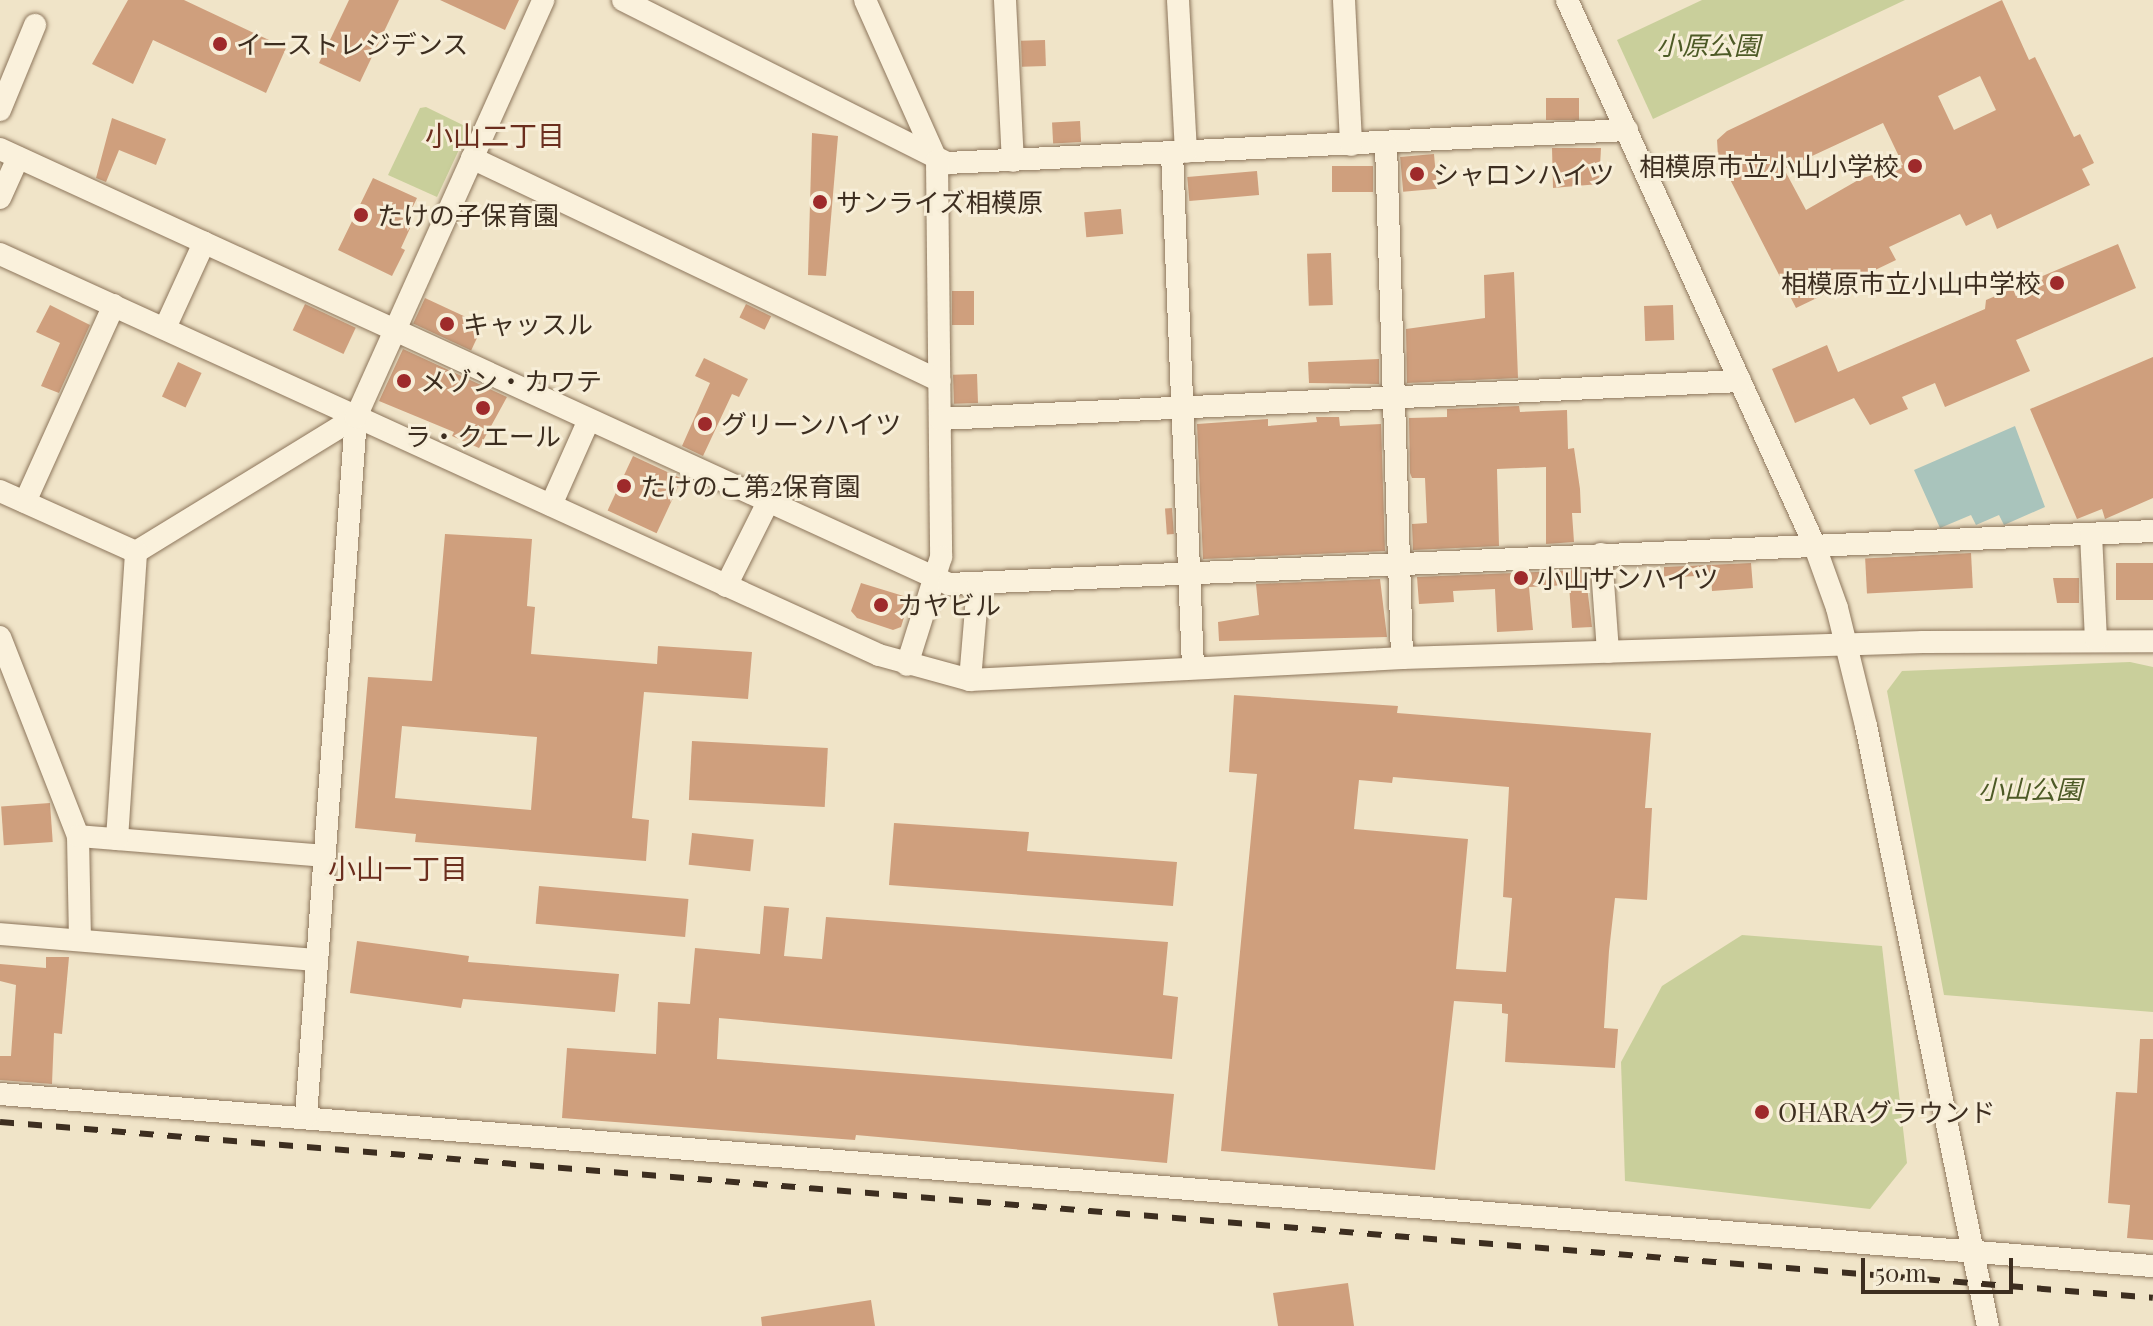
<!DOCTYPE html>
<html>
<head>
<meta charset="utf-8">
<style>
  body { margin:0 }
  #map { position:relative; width:2153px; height:1326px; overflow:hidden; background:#f0e4c8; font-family:"Playfair Display","Noto Sans JP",serif }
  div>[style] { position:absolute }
  .green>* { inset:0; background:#c9cf9b }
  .water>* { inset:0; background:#a9c4bc }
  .building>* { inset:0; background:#cf9f7d; transform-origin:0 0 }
  .roads { filter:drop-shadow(0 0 2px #8d765c) drop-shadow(0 0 2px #8d765c) }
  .minor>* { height:22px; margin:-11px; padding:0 11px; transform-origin:11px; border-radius:11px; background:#faf1dc }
  .rail>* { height:6px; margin-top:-3px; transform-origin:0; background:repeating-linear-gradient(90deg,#3d2e20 0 14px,transparent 0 28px) }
  .dots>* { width:22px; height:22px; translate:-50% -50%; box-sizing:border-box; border:4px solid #f7eed8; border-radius:50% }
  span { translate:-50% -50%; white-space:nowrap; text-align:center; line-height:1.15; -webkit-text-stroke:6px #f7eed8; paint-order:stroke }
  .poi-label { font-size:26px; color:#3d2e20 }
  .left { translate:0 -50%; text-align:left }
  .right { translate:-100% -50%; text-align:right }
  .park-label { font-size:26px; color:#4d5a26; font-style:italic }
  .neighbourhood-label { font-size:28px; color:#6b2e1e }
  .scale { position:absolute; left:1861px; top:1258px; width:152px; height:36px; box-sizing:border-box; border:4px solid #3d2e20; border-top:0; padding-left:10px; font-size:24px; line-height:28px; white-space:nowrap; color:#3d2e20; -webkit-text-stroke:6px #f7eed8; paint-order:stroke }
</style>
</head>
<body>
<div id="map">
  <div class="green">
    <div style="clip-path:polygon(1702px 0,1905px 0,1653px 119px,1617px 40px)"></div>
    <div style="clip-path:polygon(426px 107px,469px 128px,437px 197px,388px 175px,420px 108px)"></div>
    <div style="clip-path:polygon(2130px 662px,2153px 667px,2153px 1012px,1944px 995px,1887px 691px,1902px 671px)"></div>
    <div style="clip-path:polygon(1742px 935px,1882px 946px,1907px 1163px,1870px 1209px,1625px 1181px,1621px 1062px,1662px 986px)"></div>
  </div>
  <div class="water">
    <div style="clip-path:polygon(2015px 426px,2045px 507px,2004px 525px,1999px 515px,1976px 525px,1971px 515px,1940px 528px,1914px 470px)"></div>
  </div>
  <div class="building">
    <div style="clip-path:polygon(128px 0,184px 0,286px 48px,266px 93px,153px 40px,133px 84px,92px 64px)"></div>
    <div style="clip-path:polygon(349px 0,399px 0,360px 82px,319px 63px)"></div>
    <div style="clip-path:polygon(440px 0,519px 0,505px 30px)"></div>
    <div style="clip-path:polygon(evenodd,2002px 0,2029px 60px,2035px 57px,2074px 137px,2080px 134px,2094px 163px,2082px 169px,2090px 185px,1997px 229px,1991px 214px,1966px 226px,1960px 214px,1889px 247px,1896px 260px,1796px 308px,1718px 156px,1717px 140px,1727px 131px,2002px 0,1980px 76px,1996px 110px,1954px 130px,1938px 96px,1980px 76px,2002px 0,1883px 123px,1903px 165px,1860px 179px,1806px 210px,1784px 169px,1883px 123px)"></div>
    <div style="left:1045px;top:40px;width:26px;height:24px;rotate:88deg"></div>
    <div style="left:1546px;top:98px;width:33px;height:22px"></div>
    <div style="clip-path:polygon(112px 118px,166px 139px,156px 165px,119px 150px,106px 182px,96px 178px)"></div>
    <div style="left:1080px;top:121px;width:21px;height:28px;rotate:87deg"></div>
    <div style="clip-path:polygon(812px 133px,838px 136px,826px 276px,808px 275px)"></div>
    <div style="clip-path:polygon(1552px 148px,1601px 148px,1599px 184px,1553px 188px)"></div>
    <div style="left:1434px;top:154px;width:35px;height:34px;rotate:85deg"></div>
    <div style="left:1373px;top:166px;width:26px;height:41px;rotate:90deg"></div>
    <div style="left:1257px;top:171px;width:24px;height:70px;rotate:85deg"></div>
    <div style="clip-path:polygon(373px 178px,417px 198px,406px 221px,412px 224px,401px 248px,405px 250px,392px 276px,338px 250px)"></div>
    <div style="left:1121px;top:209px;width:25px;height:37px;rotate:85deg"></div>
    <div style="clip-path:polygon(2118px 244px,2136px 288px,2016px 340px,2030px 371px,1945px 407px,1935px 383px,1902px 397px,1908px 409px,1870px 425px,1854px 398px,1795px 423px,1772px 369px,1827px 345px,1838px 372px,1985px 309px,1986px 300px)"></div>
    <div style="left:1331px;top:253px;width:52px;height:24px;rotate:88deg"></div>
    <div style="clip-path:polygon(1514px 272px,1518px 378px,1407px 383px,1406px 329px,1485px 318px,1484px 275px)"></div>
    <div style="left:952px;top:291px;width:22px;height:34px"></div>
    <div style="left:425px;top:298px;width:64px;height:28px;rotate:25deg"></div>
    <div style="left:305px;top:304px;width:56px;height:29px;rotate:25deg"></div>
    <div style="left:746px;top:304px;width:28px;height:15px;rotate:26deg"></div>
    <div style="clip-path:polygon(50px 305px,90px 325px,59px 393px,41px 386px,60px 343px,36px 332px)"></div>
    <div style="left:1673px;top:305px;width:35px;height:29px;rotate:88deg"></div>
    <div style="clip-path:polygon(403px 349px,507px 397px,479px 448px,452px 436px,454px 432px,379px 401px)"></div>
    <div style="clip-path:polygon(2153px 357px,2153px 498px,2105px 519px,2102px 509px,2077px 519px,2030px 409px)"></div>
    <div style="clip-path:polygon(704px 358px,748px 379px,739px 397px,732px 394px,703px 456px,682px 446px,710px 383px,695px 376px)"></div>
    <div style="clip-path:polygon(1379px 359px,1379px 384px,1309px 383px,1308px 362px)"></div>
    <div style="left:178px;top:362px;width:26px;height:38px;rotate:25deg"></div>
    <div style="left:977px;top:374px;width:29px;height:24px;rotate:88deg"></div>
    <div style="clip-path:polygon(1519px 406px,1520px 412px,1567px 410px,1568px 449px,1574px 448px,1580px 489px,1581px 513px,1572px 513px,1574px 542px,1546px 544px,1546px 467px,1497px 469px,1499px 546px,1413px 550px,1412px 524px,1427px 523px,1425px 478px,1412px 478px,1410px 473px,1409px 418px,1447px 417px,1447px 409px)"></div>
    <div style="clip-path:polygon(1316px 417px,1339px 417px,1340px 426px,1381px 424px,1385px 551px,1203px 559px,1197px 424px,1268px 419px,1268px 426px,1317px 422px)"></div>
    <div style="left:633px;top:456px;width:54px;height:60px;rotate:25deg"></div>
    <div style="left:1172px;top:508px;width:26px;height:7px;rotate:86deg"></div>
    <div style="clip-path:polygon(evenodd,445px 534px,532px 539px,527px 606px,535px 607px,531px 654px,657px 664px,658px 646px,752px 652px,748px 699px,644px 692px,632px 818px,649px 820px,646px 861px,415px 842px,416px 834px,355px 828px,368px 677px,432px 681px,445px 534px,402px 726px,537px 737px,531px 810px,395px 798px,402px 726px)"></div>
    <div style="left:1971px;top:553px;width:35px;height:106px;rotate:87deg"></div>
    <div style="clip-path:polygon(1751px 563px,1753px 588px,1712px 591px,1711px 575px,1664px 578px,1664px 567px)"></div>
    <div style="left:2153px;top:563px;width:37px;height:37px;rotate:90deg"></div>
    <div style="clip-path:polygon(1585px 570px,1592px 627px,1572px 628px,1569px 585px,1529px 587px,1533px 630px,1497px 632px,1495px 589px,1453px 591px,1454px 602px,1419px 604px,1417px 577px)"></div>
    <div style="clip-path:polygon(2053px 578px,2079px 578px,2079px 603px,2057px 603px)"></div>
    <div style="clip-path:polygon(1380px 579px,1387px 637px,1219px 641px,1218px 622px,1259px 615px,1256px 584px)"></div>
    <div style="clip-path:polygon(861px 583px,910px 598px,901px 627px,893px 630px,857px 618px,851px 611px)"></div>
    <div style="clip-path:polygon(evenodd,1234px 695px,1398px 706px,1397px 713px,1651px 733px,1645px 808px,1652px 808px,1647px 900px,1615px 898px,1609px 951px,1604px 1028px,1618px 1029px,1615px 1068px,1505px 1062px,1508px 1014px,1502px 1013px,1502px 1004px,1454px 1001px,1435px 1170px,1221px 1151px,1257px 774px,1229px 772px,1234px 695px,1393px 777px,1509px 787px,1503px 897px,1512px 898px,1506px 972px,1456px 969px,1468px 839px,1354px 829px,1359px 780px,1392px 783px,1393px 777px)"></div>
    <div style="left:692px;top:741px;width:136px;height:59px;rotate:3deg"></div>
    <div style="left:50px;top:803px;width:39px;height:49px;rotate:86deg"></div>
    <div style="clip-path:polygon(894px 823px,1029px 832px,1027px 851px,1177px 862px,1173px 906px,889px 885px)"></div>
    <div style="left:692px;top:833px;width:62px;height:32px;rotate:6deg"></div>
    <div style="left:539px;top:886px;width:150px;height:38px;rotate:5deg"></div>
    <div style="clip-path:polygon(764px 906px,789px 908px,784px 956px,822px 959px,826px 917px,1168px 942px,1163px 995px,1178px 997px,1172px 1059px,719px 1018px,717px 1059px,1174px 1094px,1167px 1163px,856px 1135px,855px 1140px,562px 1118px,567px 1048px,656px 1054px,658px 1002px,690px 1004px,695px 948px,760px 954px)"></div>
    <div style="clip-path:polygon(357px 941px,469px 956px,468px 962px,619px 974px,615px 1012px,463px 999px,461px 1008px,350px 993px)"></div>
    <div style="clip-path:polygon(46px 957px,69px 957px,62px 1034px,54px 1033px,52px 1084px,0 1080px,0 1056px,11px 1056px,16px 985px,0 981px,0 964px,46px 968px)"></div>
    <div style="clip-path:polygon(2140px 1039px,2153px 1039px,2153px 1240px,2127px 1238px,2130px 1205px,2108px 1203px,2116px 1092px,2137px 1093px)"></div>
    <div style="clip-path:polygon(1348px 1283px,1354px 1326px,1278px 1326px,1273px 1293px)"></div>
    <div style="clip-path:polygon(871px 1300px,875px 1326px,762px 1326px,761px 1317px)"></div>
  </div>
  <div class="roads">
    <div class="minor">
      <div style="left:623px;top:0;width:363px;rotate:26.7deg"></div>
      <div style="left:947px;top:163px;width:681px;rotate:-2.78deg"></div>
      <div style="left:865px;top:0;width:176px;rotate:65.9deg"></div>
      <div style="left:937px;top:161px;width:396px;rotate:89.4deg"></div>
      <div style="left:941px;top:557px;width:113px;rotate:107.5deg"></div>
      <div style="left:1005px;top:0;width:161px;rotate:87.2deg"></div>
      <div style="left:1178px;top:0;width:152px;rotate:87deg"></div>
      <div style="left:1344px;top:0;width:145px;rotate:87.2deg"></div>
      <div style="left:1567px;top:0;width:597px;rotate:65.58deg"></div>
      <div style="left:1814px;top:544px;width:68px;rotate:70.2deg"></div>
      <div style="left:1837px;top:608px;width:122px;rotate:76.2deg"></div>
      <div style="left:1866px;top:726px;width:612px;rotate:78.51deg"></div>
      <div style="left:0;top:110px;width:92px;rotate:-67.6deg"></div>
      <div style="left:1386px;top:145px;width:513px;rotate:88.21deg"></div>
      <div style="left:0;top:149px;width:1044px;rotate:24.63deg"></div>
      <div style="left:949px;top:584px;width:1205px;rotate:-2.52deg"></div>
      <div style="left:1172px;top:153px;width:515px;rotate:87.66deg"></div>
      <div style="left:472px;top:158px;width:518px;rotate:25.48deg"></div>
      <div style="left:0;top:198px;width:44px;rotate:-65.8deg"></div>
      <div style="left:0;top:254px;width:966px;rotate:24.52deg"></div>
      <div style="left:879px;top:655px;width:94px;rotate:15.4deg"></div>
      <div style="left:970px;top:680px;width:433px;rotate:-2.9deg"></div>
      <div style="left:1402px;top:658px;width:521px;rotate:-1.76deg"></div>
      <div style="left:1923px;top:642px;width:230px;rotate:-0.2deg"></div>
      <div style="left:165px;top:328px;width:94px;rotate:-65.4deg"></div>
      <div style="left:940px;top:419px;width:801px;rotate:-2.72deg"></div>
      <div style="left:0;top:491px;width:149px;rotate:24.2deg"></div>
      <div style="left:136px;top:552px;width:258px;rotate:-31.5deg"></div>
      <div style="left:25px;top:502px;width:216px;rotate:-65.7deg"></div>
      <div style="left:551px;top:505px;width:91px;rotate:-66deg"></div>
      <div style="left:2091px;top:534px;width:106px;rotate:87.3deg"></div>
      <div style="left:1601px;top:554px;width:98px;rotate:85.9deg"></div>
      <div style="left:726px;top:586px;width:92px;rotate:-63.4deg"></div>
      <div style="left:0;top:637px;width:214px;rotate:68.6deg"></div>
      <div style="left:78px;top:836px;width:103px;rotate:88.9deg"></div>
      <div style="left:970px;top:680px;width:96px;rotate:-85.2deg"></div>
      <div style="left:78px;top:836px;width:247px;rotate:4.6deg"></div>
      <div style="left:117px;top:839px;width:288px;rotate:-86.2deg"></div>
      <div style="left:0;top:934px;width:318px;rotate:4.7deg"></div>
      <div style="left:0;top:1094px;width:2160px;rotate:4.57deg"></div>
      <div style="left:306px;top:1117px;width:702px;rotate:-85.91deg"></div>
      <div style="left:356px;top:417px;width:457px;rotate:-65.8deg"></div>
    </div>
  </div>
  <div class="rail">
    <div style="left:0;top:1122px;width:2160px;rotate:4.67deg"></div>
  </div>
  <div class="dots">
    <div style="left:220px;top:44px;background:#9e2a2b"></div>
    <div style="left:1915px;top:166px;background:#9e2a2b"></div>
    <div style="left:1417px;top:174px;background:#9e2a2b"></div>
    <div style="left:820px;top:202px;background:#9e2a2b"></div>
    <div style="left:361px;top:215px;background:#9e2a2b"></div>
    <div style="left:2057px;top:283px;background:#9e2a2b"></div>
    <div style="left:447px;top:324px;background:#9e2a2b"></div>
    <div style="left:404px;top:381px;background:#9e2a2b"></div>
    <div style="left:483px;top:408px;background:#9e2a2b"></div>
    <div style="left:705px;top:424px;background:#9e2a2b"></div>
    <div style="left:624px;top:486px;background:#9e2a2b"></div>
    <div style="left:1521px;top:578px;background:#9e2a2b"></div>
    <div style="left:881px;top:605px;background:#9e2a2b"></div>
    <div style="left:1762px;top:1112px;background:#9e2a2b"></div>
  </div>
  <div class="poi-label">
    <span class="left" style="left:236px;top:44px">イーストレジデンス</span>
    <span class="right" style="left:1899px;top:166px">相模原市立小山小学校</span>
    <span class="left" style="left:1433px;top:174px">シャロンハイツ</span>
    <span class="left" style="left:836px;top:202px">サンライズ相模原</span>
    <span class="left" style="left:377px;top:215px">たけの子保育園</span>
    <span class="right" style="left:2041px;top:283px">相模原市立小山中学校</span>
    <span class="left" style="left:463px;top:324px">キャッスル</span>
    <span class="left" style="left:420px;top:381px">メゾン・カワテ</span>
    <span class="left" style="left:721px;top:424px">グリーンハイツ</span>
    <span style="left:483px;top:436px">ラ・クエール</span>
    <span class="left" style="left:640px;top:486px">たけのこ第2保育園</span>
    <span class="left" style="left:1537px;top:578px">小山サンハイツ</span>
    <span class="left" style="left:897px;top:605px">カヤビル</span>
    <span class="left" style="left:1778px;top:1112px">OHARAグラウンド</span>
  </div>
  <div class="park-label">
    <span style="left:1708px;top:45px">小原公園</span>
    <span style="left:2030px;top:789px">小山公園</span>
  </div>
  <div class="neighbourhood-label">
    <span style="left:495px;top:135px">小山二丁目</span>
    <span style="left:398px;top:868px">小山一丁目</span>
  </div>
  <div class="scale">50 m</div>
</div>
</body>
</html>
